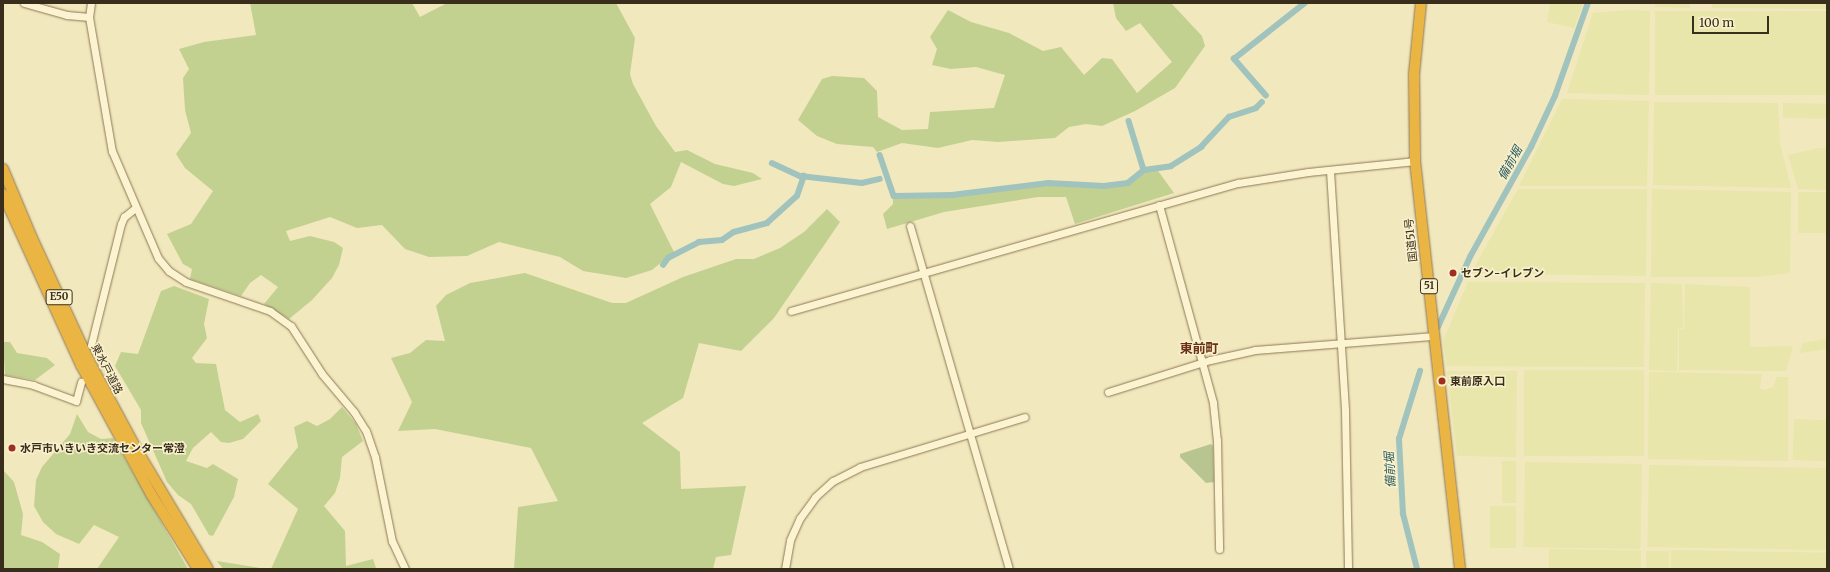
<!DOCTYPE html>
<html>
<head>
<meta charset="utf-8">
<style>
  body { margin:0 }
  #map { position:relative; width:1830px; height:572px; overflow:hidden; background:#f2e8bd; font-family:Merriweather,"Noto Sans JP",serif }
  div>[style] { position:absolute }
  .farmland>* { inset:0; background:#e8e6aa; transform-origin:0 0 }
  .green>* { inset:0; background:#c2d190 }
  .cemetery>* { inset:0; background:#b8c590 }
  .canal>* { height:5.5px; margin:-2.75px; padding:0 2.75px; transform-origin:2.75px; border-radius:2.75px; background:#a1c3bd }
  .roads { filter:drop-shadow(0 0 1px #8c7854) drop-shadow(0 0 1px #8c7854) }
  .minor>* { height:7px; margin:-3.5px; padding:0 3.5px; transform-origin:3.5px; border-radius:3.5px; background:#fcf4d1 }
  .highway>* { height:10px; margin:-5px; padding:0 5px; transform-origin:5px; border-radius:5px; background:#ebb544 }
  .dots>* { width:11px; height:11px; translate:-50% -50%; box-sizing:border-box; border:2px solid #f9f1cd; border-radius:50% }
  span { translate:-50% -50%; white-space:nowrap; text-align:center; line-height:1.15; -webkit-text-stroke:3px #f9f1cd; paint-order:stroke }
  .shield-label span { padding:1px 3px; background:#f9f1cd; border:1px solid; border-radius:3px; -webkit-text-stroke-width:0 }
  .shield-label { font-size:10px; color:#392d1b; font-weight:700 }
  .street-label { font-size:11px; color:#392d1b }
  .poi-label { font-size:11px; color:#392d1b; font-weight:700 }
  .left { translate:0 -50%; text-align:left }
  .water-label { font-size:12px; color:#28585b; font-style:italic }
  .quarter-label { font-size:13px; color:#6a3116; font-weight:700 }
  .frame { position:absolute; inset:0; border:4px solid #392d1b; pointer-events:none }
  .scale { position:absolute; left:1692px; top:16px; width:77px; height:18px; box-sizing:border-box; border:2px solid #392d1b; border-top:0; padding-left:5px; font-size:12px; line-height:14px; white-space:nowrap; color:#392d1b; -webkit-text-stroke:3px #f9f1cd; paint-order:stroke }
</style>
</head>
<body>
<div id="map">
  <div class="farmland">
    <div style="clip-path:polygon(1550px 3px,1583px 3px,1574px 28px,1547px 22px)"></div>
    <div style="clip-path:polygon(1655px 3px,1690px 3px,1690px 8px,1655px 7px)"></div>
    <div style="clip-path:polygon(1712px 3px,1827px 3px,1827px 9px,1712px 8px)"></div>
    <div style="clip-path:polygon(1631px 10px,1650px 11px,1649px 95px,1567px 93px,1593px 13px)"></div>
    <div style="left:1655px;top:11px;width:172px;height:84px"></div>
    <div style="clip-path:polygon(1562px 99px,1649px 101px,1647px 186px,1519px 186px)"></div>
    <div style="clip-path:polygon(1654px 102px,1778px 103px,1780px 143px,1791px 188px,1653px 185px)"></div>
    <div style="left:1783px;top:103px;width:44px;height:15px;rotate:1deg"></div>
    <div style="clip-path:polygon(1819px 148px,1827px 148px,1827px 190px,1798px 189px,1788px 155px)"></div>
    <div style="clip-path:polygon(1518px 189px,1647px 189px,1646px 276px,1471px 273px)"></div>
    <div style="clip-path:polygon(1652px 189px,1791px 192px,1790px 273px,1758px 277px,1651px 277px)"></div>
    <div style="left:1798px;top:192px;width:29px;height:41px"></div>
    <div style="clip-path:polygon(1468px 282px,1645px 283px,1644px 367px,1447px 366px,1443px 341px)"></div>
    <div style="clip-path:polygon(1651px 283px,1682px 284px,1683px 328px,1678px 329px,1677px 371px,1649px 370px)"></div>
    <div style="clip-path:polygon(1685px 284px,1750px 287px,1750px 347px,1793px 346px,1786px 371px,1679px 370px,1679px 329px,1684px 329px)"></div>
    <div style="clip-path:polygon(1827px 339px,1827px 349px,1800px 353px,1802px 343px)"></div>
    <div style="left:1524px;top:370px;width:120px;height:86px"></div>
    <div style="clip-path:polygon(1447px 371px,1517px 371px,1516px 457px,1457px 456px)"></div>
    <div style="clip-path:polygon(1649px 372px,1762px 374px,1760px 388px,1764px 390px,1773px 387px,1777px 377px,1788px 377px,1788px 461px,1648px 459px)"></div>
    <div style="left:1794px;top:419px;width:33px;height:41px;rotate:2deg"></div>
    <div style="left:1502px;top:461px;width:14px;height:42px"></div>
    <div style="left:1525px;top:462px;width:117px;height:85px;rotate:1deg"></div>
    <div style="left:1649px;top:465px;width:178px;height:82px;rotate:1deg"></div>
    <div style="left:1490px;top:506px;width:26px;height:42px"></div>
    <div style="left:1549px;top:549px;width:92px;height:20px;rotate:1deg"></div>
    <div style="left:1671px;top:550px;width:156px;height:19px;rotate:1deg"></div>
    <div style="left:1646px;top:551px;width:23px;height:18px"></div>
  </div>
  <div class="green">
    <div style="clip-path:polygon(250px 3px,412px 3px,420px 17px,447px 3px,616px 3px,635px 38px,630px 74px,633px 84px,656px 126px,675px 152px,687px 150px,715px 164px,753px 173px,762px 179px,734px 186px,723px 184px,681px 162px,671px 187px,650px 204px,674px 252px,652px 270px,626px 278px,583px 271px,560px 257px,499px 242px,467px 256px,429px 257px,405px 249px,382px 225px,357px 228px,330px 217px,286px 231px,290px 241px,310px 236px,334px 242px,343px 248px,339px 265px,332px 278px,312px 300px,289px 319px,264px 304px,278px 287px,261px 275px,250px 283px,241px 296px,190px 279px,192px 269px,183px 264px,167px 234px,191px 224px,213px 191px,185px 168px,176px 154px,191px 133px,185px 110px,183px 78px,189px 69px,179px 49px,204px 42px,256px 35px)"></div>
    <div style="clip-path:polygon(1113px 3px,1171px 3px,1202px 36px,1205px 46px,1175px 88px,1135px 111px,1102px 126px,1086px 124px,1069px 127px,1055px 138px,998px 142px,972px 140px,938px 148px,902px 143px,877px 152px,873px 147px,837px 144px,817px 136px,798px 120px,822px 79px,832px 76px,864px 78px,877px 91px,878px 117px,902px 130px,928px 129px,930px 112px,994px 108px,1005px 75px,976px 67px,951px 69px,932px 65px,937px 49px,930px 37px,948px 10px,971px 22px,1009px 33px,1043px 51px,1061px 47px,1084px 75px,1102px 58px,1112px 59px,1137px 93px,1172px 62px,1140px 23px,1126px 31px,1116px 18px)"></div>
    <div style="clip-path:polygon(1156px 168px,1174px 193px,1075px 224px,1066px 197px,1038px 197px,944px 212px,887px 229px,883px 214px,893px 204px,893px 198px,952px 196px,1055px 184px,1106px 188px,1129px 184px,1146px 171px)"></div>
    <div style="clip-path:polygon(827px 209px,840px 222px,774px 318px,741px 351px,699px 343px,683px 398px,642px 423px,680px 452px,681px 489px,746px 486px,731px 555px,716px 557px,713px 569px,514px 569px,518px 507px,558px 501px,531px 448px,435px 429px,398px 431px,412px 402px,391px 358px,410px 353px,426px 340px,445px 341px,436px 306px,446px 295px,470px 283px,525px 273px,612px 303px,626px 303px,683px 277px,736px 259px,754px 259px,780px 248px,804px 232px)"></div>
    <div style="clip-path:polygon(174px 286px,209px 299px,204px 324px,207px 338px,192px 358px,196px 363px,216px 364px,225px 410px,240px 422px,258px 414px,261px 421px,243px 439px,229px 443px,221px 442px,211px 432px,193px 448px,186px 461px,207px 468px,213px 464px,238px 479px,234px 497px,213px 536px,209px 535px,191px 504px,178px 495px,167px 482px,141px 423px,141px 410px,115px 366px,121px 352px,138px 354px,161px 291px)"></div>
    <div style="clip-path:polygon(3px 342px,10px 342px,17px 353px,47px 358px,55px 365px,35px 380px,5px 375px)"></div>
    <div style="clip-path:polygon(342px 407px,356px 424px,363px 441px,342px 457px,340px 478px,335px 493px,324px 506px,345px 531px,346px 566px,373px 559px,376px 568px,271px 569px,298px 509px,268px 484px,298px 447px,294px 427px,307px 421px,317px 426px,330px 419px)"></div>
    <div style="clip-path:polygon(77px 414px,88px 432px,101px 439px,113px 438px,188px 569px,97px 569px,119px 537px,94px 525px,79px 544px,56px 534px,43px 522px,34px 506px,36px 480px,42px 467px,70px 434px)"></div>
    <div style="clip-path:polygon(3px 470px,14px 482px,23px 514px,21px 535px,42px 542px,60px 554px,58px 569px,3px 569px)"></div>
    <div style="clip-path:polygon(217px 561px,267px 569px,223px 569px)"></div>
  </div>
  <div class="cemetery">
    <div style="clip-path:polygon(1211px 444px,1213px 446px,1214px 482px,1206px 483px,1180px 457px,1180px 454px)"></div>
  </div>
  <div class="canal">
    <div style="left:1266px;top:96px;width:49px;rotate:-130.9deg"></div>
    <div style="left:1234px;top:59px;width:90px;rotate:-38.3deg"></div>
    <div style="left:1129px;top:121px;width:51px;rotate:73deg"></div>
    <div style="left:880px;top:155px;width:43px;rotate:71.1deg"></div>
    <div style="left:894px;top:196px;width:58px;rotate:-1deg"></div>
    <div style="left:952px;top:195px;width:97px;rotate:-7.1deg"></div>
    <div style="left:1048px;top:183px;width:56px;rotate:3.1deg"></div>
    <div style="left:1104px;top:186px;width:24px;rotate:-7deg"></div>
    <div style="left:1128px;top:183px;width:21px;rotate:-39deg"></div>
    <div style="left:1144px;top:170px;width:27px;rotate:-8deg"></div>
    <div style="left:1171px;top:166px;width:36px;rotate:-32deg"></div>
    <div style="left:1201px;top:147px;width:41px;rotate:-47deg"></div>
    <div style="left:1229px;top:117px;width:28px;rotate:-18deg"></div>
    <div style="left:1256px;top:108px;width:8px;rotate:-45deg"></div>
    <div style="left:772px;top:163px;width:31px;rotate:25deg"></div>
    <div style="left:800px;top:176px;width:62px;rotate:6.4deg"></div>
    <div style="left:862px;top:183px;width:18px;rotate:-13deg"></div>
    <div style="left:663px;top:265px;width:9px;rotate:-54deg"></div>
    <div style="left:668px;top:258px;width:35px;rotate:-27deg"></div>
    <div style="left:699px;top:242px;width:23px;rotate:-5deg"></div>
    <div style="left:722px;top:240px;width:14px;rotate:-34deg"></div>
    <div style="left:734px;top:232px;width:34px;rotate:-15deg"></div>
    <div style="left:767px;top:223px;width:40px;rotate:-42deg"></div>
    <div style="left:797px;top:196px;width:21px;rotate:-71deg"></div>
    <div style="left:1438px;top:327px;width:77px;rotate:-65.4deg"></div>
    <div style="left:1470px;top:257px;width:126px;rotate:-61deg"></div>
    <div style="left:1531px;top:147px;width:56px;rotate:-64.8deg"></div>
    <div style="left:1555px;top:96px;width:99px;rotate:-70.5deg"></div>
    <div style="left:1417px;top:569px;width:57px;rotate:-104.3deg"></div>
    <div style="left:1403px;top:514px;width:75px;rotate:-93.1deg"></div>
    <div style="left:1399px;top:439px;width:71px;rotate:-72.8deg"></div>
  </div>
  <div class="roads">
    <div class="minor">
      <div style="left:24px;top:3px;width:45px;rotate:15.6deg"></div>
      <div style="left:67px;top:15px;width:22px;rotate:5deg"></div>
      <div style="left:91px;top:3px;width:14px;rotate:98deg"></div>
      <div style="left:89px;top:17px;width:136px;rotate:80.3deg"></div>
      <div style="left:112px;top:151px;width:116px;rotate:66.7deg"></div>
      <div style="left:158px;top:258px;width:17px;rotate:50deg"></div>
      <div style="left:169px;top:271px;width:20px;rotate:33deg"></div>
      <div style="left:186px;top:282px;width:89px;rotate:19deg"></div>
      <div style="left:270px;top:311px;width:26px;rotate:36deg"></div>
      <div style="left:291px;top:326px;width:57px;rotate:57.1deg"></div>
      <div style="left:322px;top:374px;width:50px;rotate:49.9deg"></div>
      <div style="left:354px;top:412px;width:22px;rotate:58deg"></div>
      <div style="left:366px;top:431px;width:28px;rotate:71deg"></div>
      <div style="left:375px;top:457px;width:86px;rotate:78.6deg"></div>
      <div style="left:392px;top:541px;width:31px;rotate:65deg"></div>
      <div style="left:1330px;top:171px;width:239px;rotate:86.4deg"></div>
      <div style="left:1345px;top:410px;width:159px;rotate:88.9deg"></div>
      <div style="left:1159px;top:205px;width:205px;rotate:74.7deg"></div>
      <div style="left:1213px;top:403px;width:37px;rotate:84deg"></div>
      <div style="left:1217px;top:440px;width:109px;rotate:88.9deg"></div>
      <div style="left:910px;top:226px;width:357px;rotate:73.9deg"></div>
      <div style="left:791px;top:311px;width:465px;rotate:-16deg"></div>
      <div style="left:1238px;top:183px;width:71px;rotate:-8.9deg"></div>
      <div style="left:1308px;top:172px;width:108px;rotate:-5.9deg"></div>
      <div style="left:91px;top:345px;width:125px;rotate:-76.1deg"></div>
      <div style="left:121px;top:224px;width:8px;rotate:-67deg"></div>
      <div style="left:124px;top:217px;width:14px;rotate:-39deg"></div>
      <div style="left:3px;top:379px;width:31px;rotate:11deg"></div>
      <div style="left:33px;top:385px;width:46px;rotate:20.4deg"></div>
      <div style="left:76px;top:401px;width:20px;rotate:-75deg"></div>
      <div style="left:1108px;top:392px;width:107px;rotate:-17.4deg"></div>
      <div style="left:1210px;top:360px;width:46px;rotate:-12.5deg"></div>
      <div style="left:1255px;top:350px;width:180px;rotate:-4.5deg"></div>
      <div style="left:785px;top:569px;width:29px;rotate:-80deg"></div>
      <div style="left:790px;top:540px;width:24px;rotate:-66deg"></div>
      <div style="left:800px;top:518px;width:26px;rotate:-54deg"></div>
      <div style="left:815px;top:497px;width:24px;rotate:-42deg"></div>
      <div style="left:833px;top:481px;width:30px;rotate:-27deg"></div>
      <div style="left:860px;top:467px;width:172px;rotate:-16.9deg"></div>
    </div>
    <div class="highway">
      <div style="left:1421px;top:3px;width:71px;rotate:95.6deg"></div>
      <div style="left:1414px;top:74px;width:87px;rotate:89.3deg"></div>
      <div style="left:1415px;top:161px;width:410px;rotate:83.7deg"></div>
      <div style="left:3px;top:169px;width:75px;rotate:67.2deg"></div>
      <div style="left:32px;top:238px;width:136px;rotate:65.1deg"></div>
      <div style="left:89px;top:361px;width:103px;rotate:61.7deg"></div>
      <div style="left:138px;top:452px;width:136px;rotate:59.1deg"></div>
      <div style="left:3px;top:194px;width:188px;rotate:65.5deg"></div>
      <div style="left:81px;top:365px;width:147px;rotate:61.5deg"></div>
      <div style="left:151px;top:494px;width:89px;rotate:57.9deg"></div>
    </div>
  </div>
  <div class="dots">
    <div style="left:1453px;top:273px;background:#a12d1e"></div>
    <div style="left:1442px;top:381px;background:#a12d1e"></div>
    <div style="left:12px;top:448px;background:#a12d1e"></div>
  </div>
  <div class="shield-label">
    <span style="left:1429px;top:286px">51</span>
    <span style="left:59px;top:297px">E50</span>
  </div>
  <div class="street-label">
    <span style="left:1411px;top:240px;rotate:-96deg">国道51号</span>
    <span style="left:107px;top:369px;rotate:63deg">東水戸道路</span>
  </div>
  <div class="poi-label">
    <span class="left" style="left:1461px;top:273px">セブン-イレブン</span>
    <span class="left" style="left:1450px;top:381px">東前原入口</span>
    <span class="left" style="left:20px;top:448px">水戸市いきいき交流センター常澄</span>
  </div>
  <div class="water-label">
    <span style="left:1510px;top:163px;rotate:-61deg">備前堀</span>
    <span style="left:1390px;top:470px;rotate:-93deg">備前堀</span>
  </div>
  <div class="quarter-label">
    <span style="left:1199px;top:349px">東前町</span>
  </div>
  <div class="frame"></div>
  <div class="scale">100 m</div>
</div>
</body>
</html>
